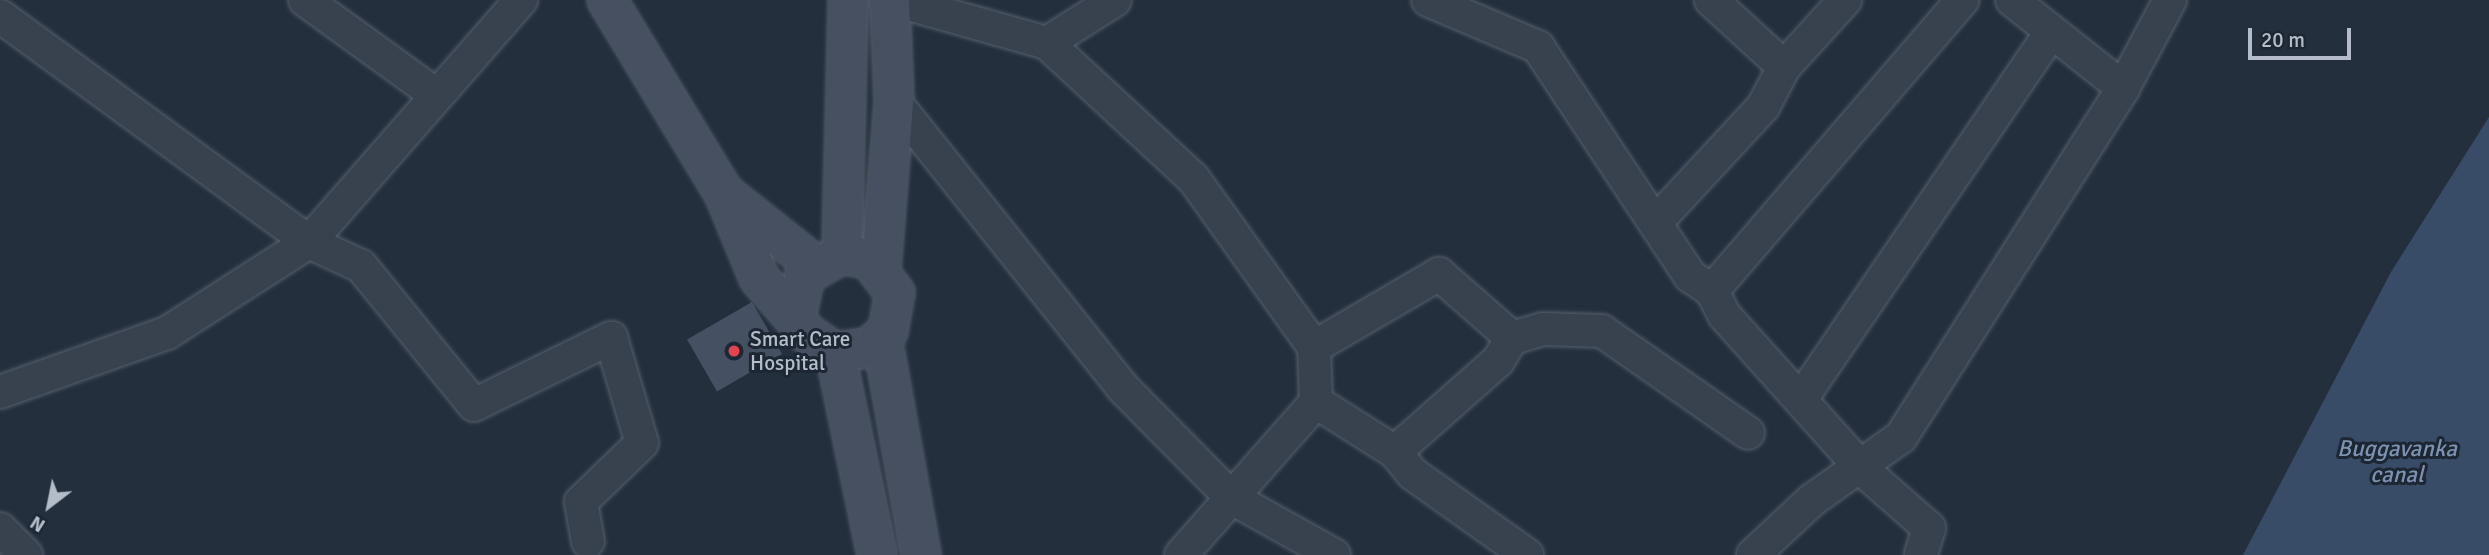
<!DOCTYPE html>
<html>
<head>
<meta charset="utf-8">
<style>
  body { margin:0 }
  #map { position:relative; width:2489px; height:555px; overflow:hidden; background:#242f3e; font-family:Signika,sans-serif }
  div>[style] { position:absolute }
  .water>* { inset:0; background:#394c67 }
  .building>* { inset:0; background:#455162; transform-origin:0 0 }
  .roads { filter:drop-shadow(0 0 2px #565f6c) drop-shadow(0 0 2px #565f6c) }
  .street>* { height:32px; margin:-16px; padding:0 16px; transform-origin:16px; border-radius:16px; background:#38414e }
  .secondary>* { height:38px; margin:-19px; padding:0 19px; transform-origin:19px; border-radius:19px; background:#465061 }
  .dots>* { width:19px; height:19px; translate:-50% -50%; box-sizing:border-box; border:4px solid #1d2633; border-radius:50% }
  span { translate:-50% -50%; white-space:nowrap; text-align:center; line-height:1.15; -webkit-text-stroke:6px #1d2633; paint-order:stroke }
  .poi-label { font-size:21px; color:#b4bcc9 }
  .left { translate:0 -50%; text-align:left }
  .water-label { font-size:23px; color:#7c92b1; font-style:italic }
  .north { position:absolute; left:14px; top:471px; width:70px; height:70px; -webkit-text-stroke:5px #1d2633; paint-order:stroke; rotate:212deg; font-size:19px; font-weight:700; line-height:28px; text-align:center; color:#b4bcc9 }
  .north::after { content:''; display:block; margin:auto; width:24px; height:32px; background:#b4bcc9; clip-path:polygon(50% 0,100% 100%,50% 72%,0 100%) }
  .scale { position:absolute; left:2248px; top:28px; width:103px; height:32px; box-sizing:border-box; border:4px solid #b4bcc9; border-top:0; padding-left:9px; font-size:21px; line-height:24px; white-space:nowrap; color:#b4bcc9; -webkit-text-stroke:5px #1d2633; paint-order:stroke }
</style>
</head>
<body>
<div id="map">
  <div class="water">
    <div style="clip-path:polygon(2489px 117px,2489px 555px,2243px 555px,2391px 272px)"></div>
  </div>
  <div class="building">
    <div style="left:752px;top:302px;width:60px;height:75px;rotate:60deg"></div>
  </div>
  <div class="roads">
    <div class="street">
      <div style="left:305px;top:0;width:162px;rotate:35.9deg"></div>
      <div style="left:894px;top:0;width:159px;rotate:15.7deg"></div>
      <div style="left:1047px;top:43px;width:199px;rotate:42.8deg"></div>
      <div style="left:1193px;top:178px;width:208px;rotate:54.4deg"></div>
      <div style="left:1314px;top:347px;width:55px;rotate:87.9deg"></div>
      <div style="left:1316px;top:402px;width:204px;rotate:131.4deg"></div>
      <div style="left:1428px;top:0;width:120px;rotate:23.1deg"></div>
      <div style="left:1538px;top:47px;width:275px;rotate:56.4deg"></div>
      <div style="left:1690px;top:276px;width:27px;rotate:34deg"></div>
      <div style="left:1712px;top:291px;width:28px;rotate:63deg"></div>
      <div style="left:1725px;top:316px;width:207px;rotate:48.1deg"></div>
      <div style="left:1863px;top:470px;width:88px;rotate:41.3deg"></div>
      <div style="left:1929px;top:528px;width:28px;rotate:107deg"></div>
      <div style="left:1711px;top:0;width:99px;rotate:42.5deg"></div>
      <div style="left:2012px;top:0;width:142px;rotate:38.4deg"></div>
      <div style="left:0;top:16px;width:383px;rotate:36.2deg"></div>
      <div style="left:309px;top:242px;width:322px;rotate:-48.8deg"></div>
      <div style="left:1047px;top:43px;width:80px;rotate:-32.3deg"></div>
      <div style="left:894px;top:101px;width:367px;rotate:51.4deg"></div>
      <div style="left:1123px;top:388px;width:155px;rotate:45.3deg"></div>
      <div style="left:1232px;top:498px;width:117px;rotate:29.2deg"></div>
      <div style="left:1657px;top:221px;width:156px;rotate:-47.1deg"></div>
      <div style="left:1763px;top:107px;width:45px;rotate:-62.3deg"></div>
      <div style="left:1784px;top:67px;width:91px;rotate:-47.7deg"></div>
      <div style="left:1712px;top:291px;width:384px;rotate:-49.3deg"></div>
      <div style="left:1314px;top:347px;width:145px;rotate:-30.3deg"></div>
      <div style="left:1439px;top:274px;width:97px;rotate:41.2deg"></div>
      <div style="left:0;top:392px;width:177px;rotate:-19.5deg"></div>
      <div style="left:167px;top:333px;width:169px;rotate:-32.7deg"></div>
      <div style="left:309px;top:242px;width:57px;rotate:24.8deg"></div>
      <div style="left:361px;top:266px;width:179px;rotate:50.9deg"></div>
      <div style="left:474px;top:405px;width:153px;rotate:-26.1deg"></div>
      <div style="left:611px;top:338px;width:109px;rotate:73.6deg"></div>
      <div style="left:642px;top:443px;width:85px;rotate:136deg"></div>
      <div style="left:581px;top:502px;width:40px;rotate:80deg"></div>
      <div style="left:1801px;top:399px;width:440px;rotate:-55.7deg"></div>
      <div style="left:1316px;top:402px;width:93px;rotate:32.3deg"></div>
      <div style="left:1395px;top:452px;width:28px;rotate:51deg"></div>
      <div style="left:1413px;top:474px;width:140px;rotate:35.4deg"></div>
      <div style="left:1395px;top:452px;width:137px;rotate:-41.5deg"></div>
      <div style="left:1498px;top:361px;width:27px;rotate:-59deg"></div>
      <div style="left:1512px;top:338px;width:32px;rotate:-16deg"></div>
      <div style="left:1543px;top:329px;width:59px;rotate:1.9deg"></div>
      <div style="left:1602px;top:331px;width:178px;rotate:34.9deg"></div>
      <div style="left:0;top:529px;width:37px;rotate:45deg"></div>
      <div style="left:1753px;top:555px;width:81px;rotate:-43deg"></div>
      <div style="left:1812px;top:500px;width:109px;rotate:-35.3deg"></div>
      <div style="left:1901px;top:437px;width:414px;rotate:-57.5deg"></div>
      <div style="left:2123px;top:88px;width:100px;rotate:-61.9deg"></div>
    </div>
    <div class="secondary">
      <div style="left:607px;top:0;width:226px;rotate:58.8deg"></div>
      <div style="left:724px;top:193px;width:92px;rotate:67.6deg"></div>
      <div style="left:759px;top:278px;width:74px;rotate:48.8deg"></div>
      <div style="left:808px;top:334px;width:32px;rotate:34deg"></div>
      <div style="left:835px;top:352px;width:33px;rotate:-7deg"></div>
      <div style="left:868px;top:348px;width:26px;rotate:-40deg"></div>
      <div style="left:888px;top:331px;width:39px;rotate:-80deg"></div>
      <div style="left:895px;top:293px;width:43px;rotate:-127.4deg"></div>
      <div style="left:869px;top:259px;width:27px;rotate:-170deg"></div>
      <div style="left:842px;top:254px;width:43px;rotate:150.4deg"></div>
      <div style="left:805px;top:275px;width:40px;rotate:102deg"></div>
      <div style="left:724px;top:193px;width:116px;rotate:38.4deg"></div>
      <div style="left:842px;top:254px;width:254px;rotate:-88.6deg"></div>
      <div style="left:881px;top:268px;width:168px;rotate:-85.5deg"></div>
      <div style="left:894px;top:101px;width:101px;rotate:-92.3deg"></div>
      <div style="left:882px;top:338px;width:220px;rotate:79.8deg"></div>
      <div style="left:835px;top:352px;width:207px;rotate:78.3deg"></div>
    </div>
  </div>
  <div class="dots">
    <div style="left:734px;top:351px;background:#e0444e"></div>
  </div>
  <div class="poi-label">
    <span class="left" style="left:750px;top:351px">Smart Care<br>Hospital</span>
  </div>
  <div class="water-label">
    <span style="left:2397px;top:462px">Buggavanka<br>canal</span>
  </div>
  <div class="north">N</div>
  <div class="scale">20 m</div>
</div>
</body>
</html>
